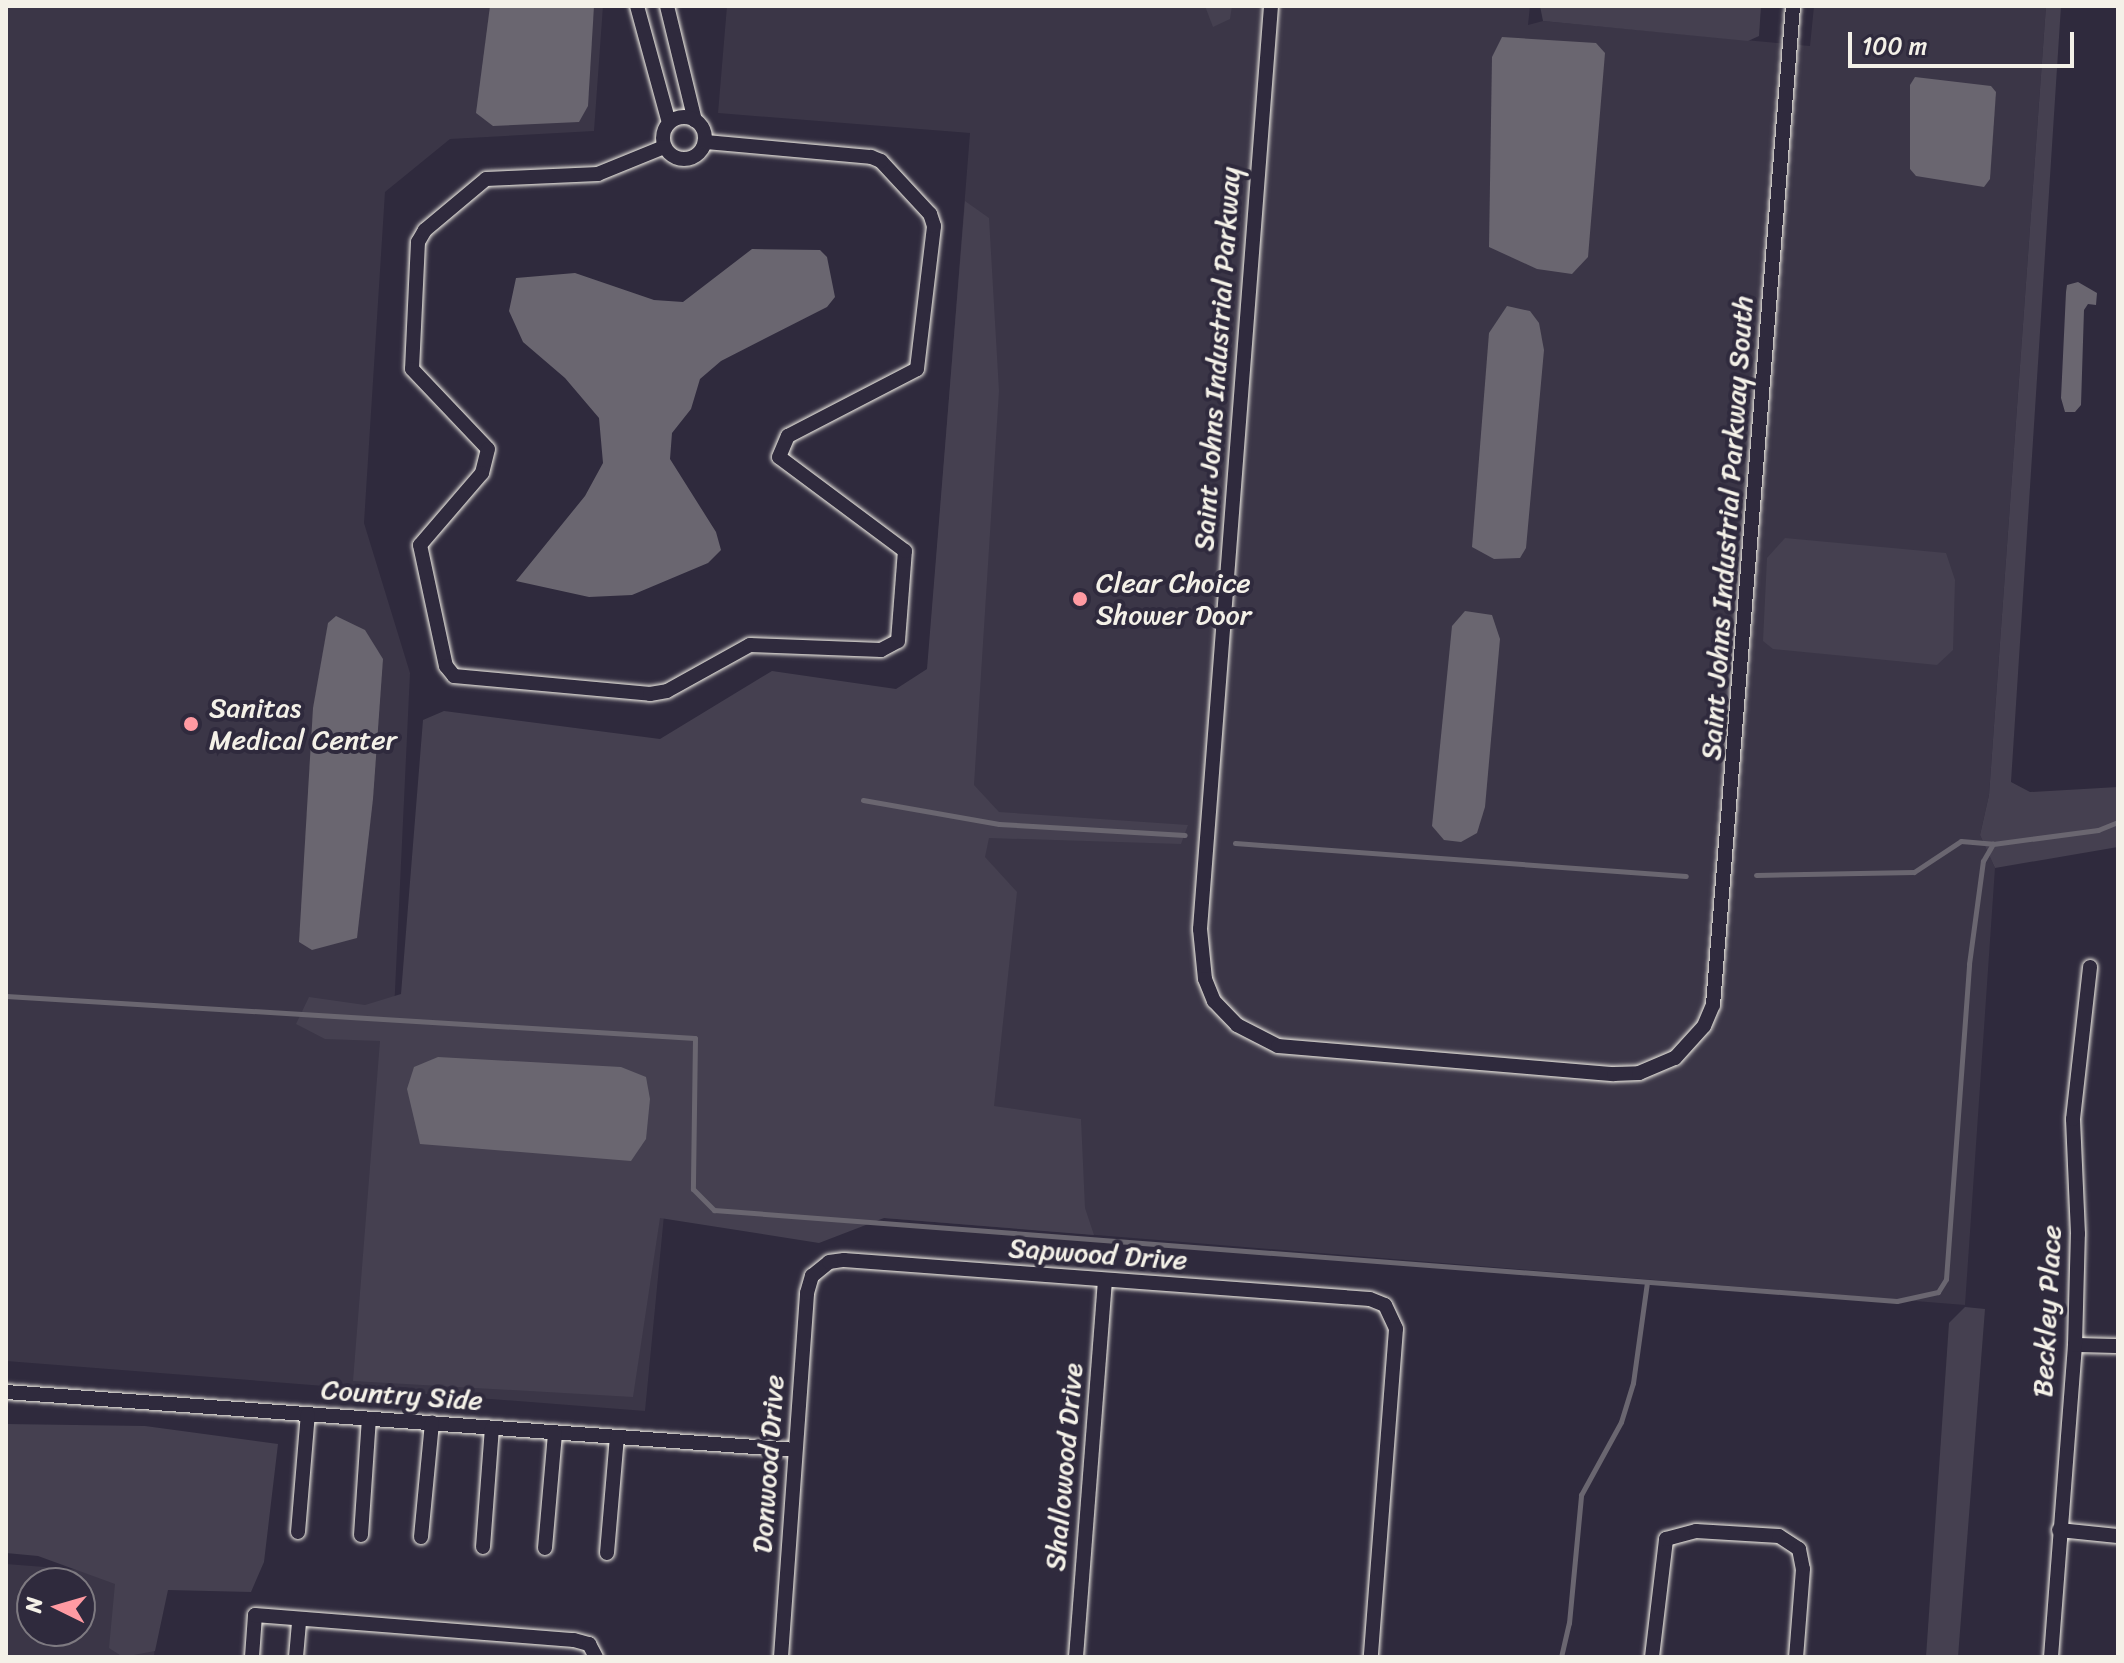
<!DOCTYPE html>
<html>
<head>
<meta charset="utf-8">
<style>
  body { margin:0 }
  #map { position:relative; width:2124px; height:1663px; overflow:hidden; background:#2f2a3d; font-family:Sriracha,sans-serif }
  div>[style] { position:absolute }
  .built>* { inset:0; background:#3b3647 }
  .green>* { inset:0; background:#454050 }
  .water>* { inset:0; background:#6a6670 }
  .stream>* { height:5px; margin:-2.5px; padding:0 2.5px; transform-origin:2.5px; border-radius:2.5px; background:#6a6670 }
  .roads { filter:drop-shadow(0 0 2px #f4f1e8) drop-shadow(0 0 2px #f4f1e8) }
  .minor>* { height:14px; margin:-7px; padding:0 7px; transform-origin:7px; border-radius:7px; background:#2f2a3d }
  .minor>.ring { margin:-7px; padding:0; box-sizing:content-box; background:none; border:14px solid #2f2a3d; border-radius:50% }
  .dots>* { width:22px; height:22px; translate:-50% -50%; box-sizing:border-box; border:4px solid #2f2a3d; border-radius:50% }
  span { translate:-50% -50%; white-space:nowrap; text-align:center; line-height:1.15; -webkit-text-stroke:8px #2f2a3d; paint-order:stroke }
  .street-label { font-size:28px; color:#f4f1e8 }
  .poi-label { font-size:28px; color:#f4f1e8 }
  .left { translate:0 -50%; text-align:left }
  .frame { position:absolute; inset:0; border:8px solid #f4f1e8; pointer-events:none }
  .north { position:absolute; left:16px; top:1567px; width:80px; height:80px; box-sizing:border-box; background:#2f2a3d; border:2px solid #7e7a81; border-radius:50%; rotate:275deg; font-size:22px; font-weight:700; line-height:32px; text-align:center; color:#f4f1e8 }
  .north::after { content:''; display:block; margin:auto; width:28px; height:36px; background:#ff9aa2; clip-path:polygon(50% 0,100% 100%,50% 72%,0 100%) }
  .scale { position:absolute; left:1848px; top:32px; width:226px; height:36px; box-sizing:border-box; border:4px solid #f4f1e8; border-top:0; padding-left:10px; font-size:24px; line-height:28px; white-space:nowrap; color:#f4f1e8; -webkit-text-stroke:6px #2f2a3d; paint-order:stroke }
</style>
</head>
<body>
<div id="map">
  <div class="built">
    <div style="clip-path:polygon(6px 6px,603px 6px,594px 131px,450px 139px,385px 192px,364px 523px,410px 673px,394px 1012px,666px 1195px,645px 1411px,6px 1361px)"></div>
    <div style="clip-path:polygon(727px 6px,1530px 6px,1528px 25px,1543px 21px,1810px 46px,1814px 6px,2046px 6px,1989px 795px,1980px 835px,1995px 868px,1965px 1305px,884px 1218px,970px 133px,718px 113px)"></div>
    <div style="clip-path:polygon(evenodd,6px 1564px,160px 1576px,154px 1657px,6px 1657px,6px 1564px,32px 1583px,80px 1583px,80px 1631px,32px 1631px,32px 1583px)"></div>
  </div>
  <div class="green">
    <div style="clip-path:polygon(1205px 6px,1232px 6px,1230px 19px,1213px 27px)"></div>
    <div style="clip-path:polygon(1540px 6px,1761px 6px,1759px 36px,1748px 41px,1543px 21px)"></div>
    <div style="clip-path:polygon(2046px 6px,2061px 6px,2011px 782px,2030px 792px,2118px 787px,2118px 847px,1995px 868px,1980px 835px,1989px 795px)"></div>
    <div style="clip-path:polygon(965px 201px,989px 218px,999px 391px,974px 785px,999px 812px,1188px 825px,1181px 844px,989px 838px,985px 857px,1017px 892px,994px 1106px,1081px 1119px,1085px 1208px,1094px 1235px,884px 1218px,819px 1243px,660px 1218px,633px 1397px,353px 1381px,380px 1041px,325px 1039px,296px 1024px,309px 997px,365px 1005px,401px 994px,423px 720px,444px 711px,660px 739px,772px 671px,896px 689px,927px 669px)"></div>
    <div style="clip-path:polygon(1785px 538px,1946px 553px,1955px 580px,1953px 650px,1937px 665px,1773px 649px,1763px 641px,1767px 558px)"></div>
    <div style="clip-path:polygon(1965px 1307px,1985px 1309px,1958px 1657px,1926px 1657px,1949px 1323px)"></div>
    <div style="clip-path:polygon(6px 1424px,145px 1426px,278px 1444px,264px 1562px,251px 1592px,168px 1590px,155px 1651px,123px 1657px,109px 1648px,115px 1584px,38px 1556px,6px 1553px)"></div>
  </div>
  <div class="water">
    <div style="clip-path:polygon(490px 6px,594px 6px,588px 106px,579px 122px,493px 126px,476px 113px)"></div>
    <div style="clip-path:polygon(1502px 37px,1596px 43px,1605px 53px,1588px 257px,1572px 274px,1537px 269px,1489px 247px,1492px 57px)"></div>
    <div style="clip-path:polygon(1915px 77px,1991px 86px,1996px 92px,1990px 179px,1984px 187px,1916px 176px,1910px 169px,1910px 85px)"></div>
    <div style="clip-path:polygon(752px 249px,820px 250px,827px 257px,835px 297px,827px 307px,721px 361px,700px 379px,691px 409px,672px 433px,670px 459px,716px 532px,721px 550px,708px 563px,632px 595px,589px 597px,516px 581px,585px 496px,603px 463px,599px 418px,565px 378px,523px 342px,509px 311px,516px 278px,575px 273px,654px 300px,683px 302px)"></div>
    <div style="clip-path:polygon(2078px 282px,2097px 293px,2096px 305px,2088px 304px,2084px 310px,2081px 405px,2075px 412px,2065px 412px,2061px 398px,2066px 292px,2067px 285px)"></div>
    <div style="clip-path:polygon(1507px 306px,1530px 311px,1539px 323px,1544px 350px,1526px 548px,1520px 558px,1494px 559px,1472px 547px,1489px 333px)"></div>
    <div style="clip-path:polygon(1465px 611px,1492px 615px,1500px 639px,1485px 807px,1477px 833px,1461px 842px,1444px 840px,1432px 826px,1452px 626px)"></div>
    <div style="clip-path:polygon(336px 616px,365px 630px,383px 659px,373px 799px,357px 938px,312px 950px,299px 942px,313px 708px,328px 623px)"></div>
    <div style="clip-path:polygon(438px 1057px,621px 1067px,646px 1077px,650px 1099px,646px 1139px,631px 1161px,420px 1144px,407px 1089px,414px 1067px)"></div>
  </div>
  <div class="stream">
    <div style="left:863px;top:800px;width:138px;rotate:10deg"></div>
    <div style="left:999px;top:824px;width:186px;rotate:3.4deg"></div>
    <div style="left:1235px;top:843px;width:452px;rotate:4.2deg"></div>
    <div style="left:1756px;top:875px;width:158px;rotate:-1.1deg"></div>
    <div style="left:1914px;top:872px;width:56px;rotate:-33.4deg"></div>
    <div style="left:1961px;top:841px;width:32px;rotate:5deg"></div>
    <div style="left:6px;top:996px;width:690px;rotate:3.49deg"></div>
    <div style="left:695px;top:1038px;width:151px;rotate:90.8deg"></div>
    <div style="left:693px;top:1189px;width:30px;rotate:45deg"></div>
    <div style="left:714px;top:1210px;width:1186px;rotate:4.4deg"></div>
    <div style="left:1897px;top:1301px;width:42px;rotate:-12.4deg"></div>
    <div style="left:1938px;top:1292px;width:15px;rotate:-58deg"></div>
    <div style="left:1946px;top:1279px;width:316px;rotate:-85.8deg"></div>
    <div style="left:1969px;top:964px;width:104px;rotate:-82.3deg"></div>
    <div style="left:1983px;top:861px;width:20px;rotate:-60deg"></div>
    <div style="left:1993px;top:844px;width:106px;rotate:-7.6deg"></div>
    <div style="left:2098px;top:830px;width:22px;rotate:-22deg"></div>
    <div style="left:1561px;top:1657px;width:35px;rotate:-77deg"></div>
    <div style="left:1569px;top:1623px;width:129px;rotate:-84.6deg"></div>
    <div style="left:1581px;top:1495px;width:83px;rotate:-61.3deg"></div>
    <div style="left:1621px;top:1422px;width:41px;rotate:-72.9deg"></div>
    <div style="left:1633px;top:1383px;width:102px;rotate:-82.1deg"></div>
  </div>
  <div class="roads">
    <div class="minor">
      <div style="left:637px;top:6px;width:121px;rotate:74.7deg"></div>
      <div style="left:667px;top:6px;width:118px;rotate:76.3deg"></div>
      <div style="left:1271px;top:6px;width:926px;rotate:94.4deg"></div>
      <div style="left:1200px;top:929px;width:50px;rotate:84.3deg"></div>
      <div style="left:1205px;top:979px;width:24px;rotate:68deg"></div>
      <div style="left:1214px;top:1001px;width:33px;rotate:46deg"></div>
      <div style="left:1237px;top:1025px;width:46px;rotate:27.1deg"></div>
      <div style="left:1278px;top:1046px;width:337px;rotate:4.8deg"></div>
      <div style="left:1614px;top:1074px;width:25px;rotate:-2deg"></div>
      <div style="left:1639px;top:1073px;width:39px;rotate:-23deg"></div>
      <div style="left:1675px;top:1058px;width:43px;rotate:-47.8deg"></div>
      <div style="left:1704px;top:1026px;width:23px;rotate:-67deg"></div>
      <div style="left:1713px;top:1005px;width:1002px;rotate:-85.42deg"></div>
      <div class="ring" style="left:663px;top:117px;width:28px;height:28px"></div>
      <div style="left:664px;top:147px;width:71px;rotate:157.8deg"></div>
      <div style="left:598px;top:174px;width:112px;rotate:177.4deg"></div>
      <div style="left:486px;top:179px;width:80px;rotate:140.1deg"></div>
      <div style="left:425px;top:230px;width:14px;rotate:120deg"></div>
      <div style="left:418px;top:242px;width:127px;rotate:92.7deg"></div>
      <div style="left:412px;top:369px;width:110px;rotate:46.5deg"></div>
      <div style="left:488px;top:449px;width:25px;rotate:104deg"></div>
      <div style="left:482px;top:473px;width:95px;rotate:130.7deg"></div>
      <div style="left:420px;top:545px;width:124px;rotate:77.9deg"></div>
      <div style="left:446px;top:666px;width:13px;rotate:51deg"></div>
      <div style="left:454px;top:676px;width:197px;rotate:5.2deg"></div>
      <div style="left:650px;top:694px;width:17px;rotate:-10deg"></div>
      <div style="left:667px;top:691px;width:95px;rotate:-29deg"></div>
      <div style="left:750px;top:645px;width:131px;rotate:2.2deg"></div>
      <div style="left:881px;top:650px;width:19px;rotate:-28deg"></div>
      <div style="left:898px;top:641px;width:90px;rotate:-85.6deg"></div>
      <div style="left:905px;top:551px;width:157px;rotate:-143.3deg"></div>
      <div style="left:779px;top:457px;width:23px;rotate:-67deg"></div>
      <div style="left:788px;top:436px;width:145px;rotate:-27.4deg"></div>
      <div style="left:917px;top:369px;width:144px;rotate:-83.2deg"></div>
      <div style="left:934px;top:226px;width:13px;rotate:-108deg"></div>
      <div style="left:930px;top:214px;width:72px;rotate:-132.8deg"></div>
      <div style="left:881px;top:161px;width:11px;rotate:-158deg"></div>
      <div style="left:871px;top:157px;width:167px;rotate:-174.8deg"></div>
      <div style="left:2075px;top:1345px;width:43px;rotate:1.3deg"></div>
      <div style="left:6px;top:1392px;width:791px;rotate:4.2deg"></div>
      <div style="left:2059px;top:1530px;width:59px;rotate:5.8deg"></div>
      <div style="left:298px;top:1532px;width:118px;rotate:-85.2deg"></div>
      <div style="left:361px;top:1535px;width:116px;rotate:-86.1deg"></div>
      <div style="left:421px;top:1537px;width:115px;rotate:-84.5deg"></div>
      <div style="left:483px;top:1547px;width:119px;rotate:-85.7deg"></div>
      <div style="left:545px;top:1548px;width:115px;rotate:-85deg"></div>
      <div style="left:607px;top:1553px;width:116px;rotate:-85.1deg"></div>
      <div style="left:252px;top:1657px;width:42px;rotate:-85.9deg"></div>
      <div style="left:255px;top:1615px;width:320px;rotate:4.5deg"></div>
      <div style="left:574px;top:1640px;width:16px;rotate:15deg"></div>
      <div style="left:589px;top:1644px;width:15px;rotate:62deg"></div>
      <div style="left:296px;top:1657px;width:38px;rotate:-85deg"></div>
      <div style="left:781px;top:1657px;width:365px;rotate:-85.9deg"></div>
      <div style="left:807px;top:1293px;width:18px;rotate:-74deg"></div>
      <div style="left:812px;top:1276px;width:22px;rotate:-39deg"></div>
      <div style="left:829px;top:1262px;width:15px;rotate:-8deg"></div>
      <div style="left:844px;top:1260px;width:527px;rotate:4.24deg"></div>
      <div style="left:1370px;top:1299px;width:16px;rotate:22deg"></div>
      <div style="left:1385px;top:1305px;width:26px;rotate:65deg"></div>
      <div style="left:1396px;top:1329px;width:329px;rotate:94.4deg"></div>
      <div style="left:1076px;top:1657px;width:376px;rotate:-85.6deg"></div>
      <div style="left:1652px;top:1657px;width:119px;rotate:-83.2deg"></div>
      <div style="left:1666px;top:1539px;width:31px;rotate:-15deg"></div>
      <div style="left:1696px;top:1531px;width:83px;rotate:3.4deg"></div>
      <div style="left:1779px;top:1536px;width:24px;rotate:33deg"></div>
      <div style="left:1799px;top:1549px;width:20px;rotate:79deg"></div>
      <div style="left:1803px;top:1569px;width:88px;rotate:94.5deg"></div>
      <div style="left:2051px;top:1657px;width:313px;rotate:-85.6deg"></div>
      <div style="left:2075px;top:1345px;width:111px;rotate:-88.5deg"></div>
      <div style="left:2078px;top:1234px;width:115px;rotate:-92.5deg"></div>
      <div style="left:2073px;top:1119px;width:153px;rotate:-83.6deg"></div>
    </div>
  </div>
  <div class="dots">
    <div style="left:1080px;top:599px;background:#ff9aa2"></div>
    <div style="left:191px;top:724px;background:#ff9aa2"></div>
  </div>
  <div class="street-label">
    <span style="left:1217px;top:359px;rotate:-86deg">Saint Johns Industrial Parkway</span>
    <span style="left:1727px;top:528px;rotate:-86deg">Saint Johns Industrial Parkway South</span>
    <span style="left:1098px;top:1254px;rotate:4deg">Sapwood Drive</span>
    <span style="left:2047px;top:1311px;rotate:-87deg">Beckley Place</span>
    <span style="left:402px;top:1395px;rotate:4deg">Country Side</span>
    <span style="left:768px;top:1464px;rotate:-86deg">Donwood Drive</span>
    <span style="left:1064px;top:1467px;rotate:-85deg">Shallowood Drive</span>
  </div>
  <div class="poi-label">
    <span class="left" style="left:1096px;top:599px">Clear Choice<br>Shower Door</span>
    <span class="left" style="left:209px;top:724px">Sanitas<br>Medical Center</span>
  </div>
  <div class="frame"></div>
  <div class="north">N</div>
  <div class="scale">100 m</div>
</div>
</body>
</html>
